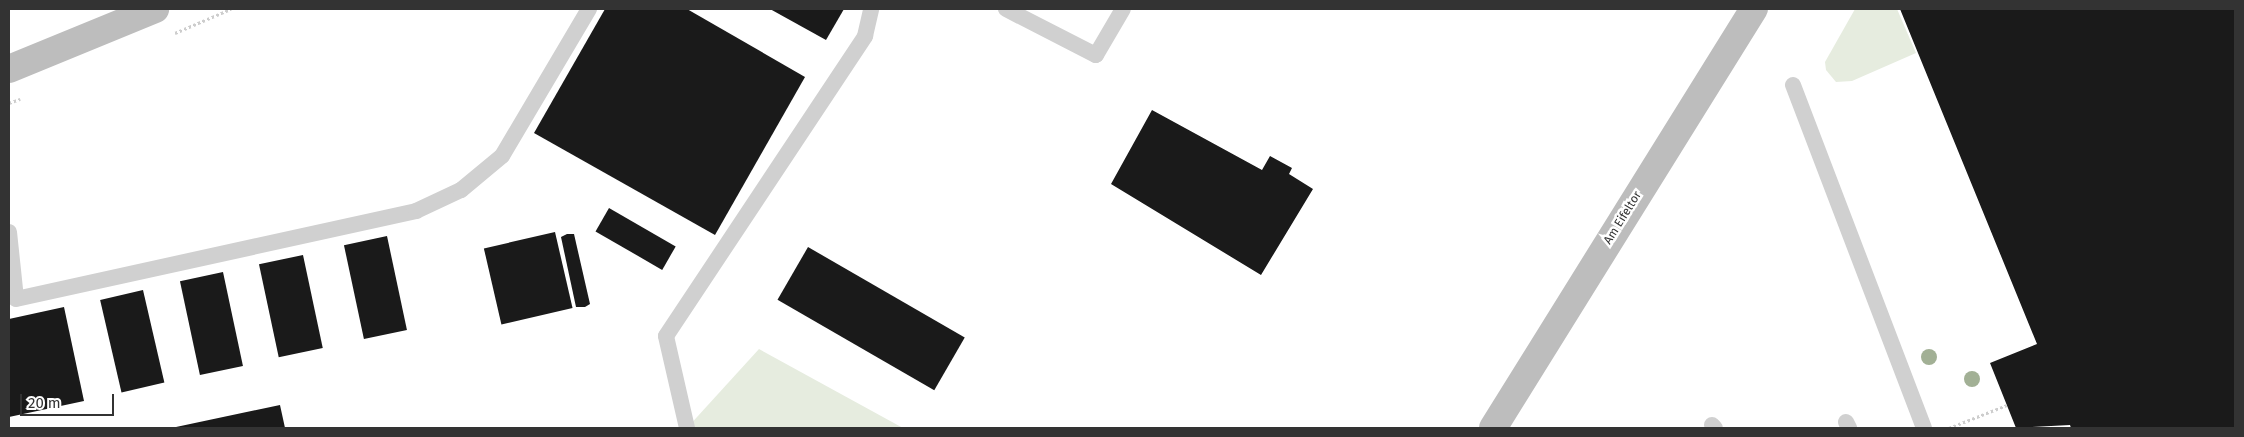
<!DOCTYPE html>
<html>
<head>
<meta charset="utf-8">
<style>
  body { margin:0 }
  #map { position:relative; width:2244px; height:437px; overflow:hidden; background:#fff; font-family:"Fira Sans",sans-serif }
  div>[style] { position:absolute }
  .green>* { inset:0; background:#e6ecdf }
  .building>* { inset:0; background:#1a1a1a; transform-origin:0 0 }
  .path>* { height:3px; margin-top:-1.5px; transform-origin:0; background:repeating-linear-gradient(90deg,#cdcdcd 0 2.5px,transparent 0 5px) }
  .service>* { height:16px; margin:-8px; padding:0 8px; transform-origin:8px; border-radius:8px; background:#d0d0d0 }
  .secondary>* { height:28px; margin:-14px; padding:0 14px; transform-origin:14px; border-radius:14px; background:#bdbdbd }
  .trees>* { width:16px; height:16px; margin:-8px; border-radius:50%; background:#a2b095 }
  span { translate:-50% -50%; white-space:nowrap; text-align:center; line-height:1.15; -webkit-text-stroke:5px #fff; paint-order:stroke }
  .street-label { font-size:12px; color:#333 }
  .frame { position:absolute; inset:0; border:10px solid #333; pointer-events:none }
  .scale { position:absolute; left:20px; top:394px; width:94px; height:22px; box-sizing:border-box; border:2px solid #333; border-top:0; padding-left:6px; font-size:15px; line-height:18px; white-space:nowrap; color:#333; -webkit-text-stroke:4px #fff; paint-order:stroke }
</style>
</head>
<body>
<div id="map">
  <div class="green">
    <div style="clip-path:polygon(1855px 9px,1897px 9px,1916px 53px,1852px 81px,1836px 82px,1826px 70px,1825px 62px)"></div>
    <div style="clip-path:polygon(759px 349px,903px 428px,687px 428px)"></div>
  </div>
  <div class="building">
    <div style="clip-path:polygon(605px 9px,687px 9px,805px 77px,715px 235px,534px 133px)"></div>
    <div style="clip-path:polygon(770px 9px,844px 9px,826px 40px)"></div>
    <div style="clip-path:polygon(1900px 9px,2235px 9px,2235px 428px,2071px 428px,2070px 425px,2016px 428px,1990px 363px,2037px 344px)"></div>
    <div style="clip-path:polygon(1152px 110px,1262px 170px,1270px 156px,1292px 168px,1289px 174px,1313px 189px,1261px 275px,1111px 184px)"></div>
    <div style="left:609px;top:208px;width:77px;height:27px;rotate:30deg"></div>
    <div style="left:555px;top:232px;width:78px;height:73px;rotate:77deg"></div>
    <div style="clip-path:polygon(567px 234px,574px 234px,590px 304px,585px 307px,576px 307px,561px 237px)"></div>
    <div style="left:387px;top:236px;width:96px;height:44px;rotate:78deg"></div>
    <div style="left:808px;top:247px;width:181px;height:61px;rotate:30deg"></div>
    <div style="left:303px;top:255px;width:95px;height:45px;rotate:78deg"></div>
    <div style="left:223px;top:272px;width:96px;height:44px;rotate:78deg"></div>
    <div style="left:143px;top:290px;width:95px;height:44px;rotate:77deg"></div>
    <div style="clip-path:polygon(64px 307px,84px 401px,9px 417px,9px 319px)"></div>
    <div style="clip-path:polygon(280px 405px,285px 428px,176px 428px,176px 427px)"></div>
  </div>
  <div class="path">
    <div style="left:175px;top:33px;width:61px;rotate:-23.2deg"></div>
    <div style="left:9px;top:103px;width:12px;rotate:-20deg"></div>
    <div style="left:1949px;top:428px;width:62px;rotate:-21.6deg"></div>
  </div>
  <div class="service">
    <div style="left:1006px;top:9px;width:101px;rotate:27.1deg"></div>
    <div style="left:1096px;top:55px;width:53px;rotate:-59.6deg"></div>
    <div style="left:1793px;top:85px;width:367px;rotate:69.1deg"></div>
    <div style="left:9px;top:232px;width:67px;rotate:84deg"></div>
    <div style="left:16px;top:299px;width:410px;rotate:-12.4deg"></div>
    <div style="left:416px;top:211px;width:50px;rotate:-25deg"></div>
    <div style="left:461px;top:190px;width:53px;rotate:-39.7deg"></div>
    <div style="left:502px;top:156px;width:171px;rotate:-59.4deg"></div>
    <div style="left:1846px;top:422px;width:7px;rotate:63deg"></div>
    <div style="left:1712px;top:425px;width:4px;rotate:45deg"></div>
    <div style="left:687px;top:428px;width:94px;rotate:-102.9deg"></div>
    <div style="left:666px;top:336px;width:360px;rotate:-56.4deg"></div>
    <div style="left:865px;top:36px;width:28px;rotate:-77deg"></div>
  </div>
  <div class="secondary">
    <div style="left:9px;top:69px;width:158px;rotate:-22.3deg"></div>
    <div style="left:1493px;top:428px;width:494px;rotate:-58.1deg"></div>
  </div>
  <div class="trees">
    <div style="left:1929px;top:357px"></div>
    <div style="left:1972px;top:379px"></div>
  </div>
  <div class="street-label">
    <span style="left:1623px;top:218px;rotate:-58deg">Am Eifeltor</span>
  </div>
  <div class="frame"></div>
  <div class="scale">20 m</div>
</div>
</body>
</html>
